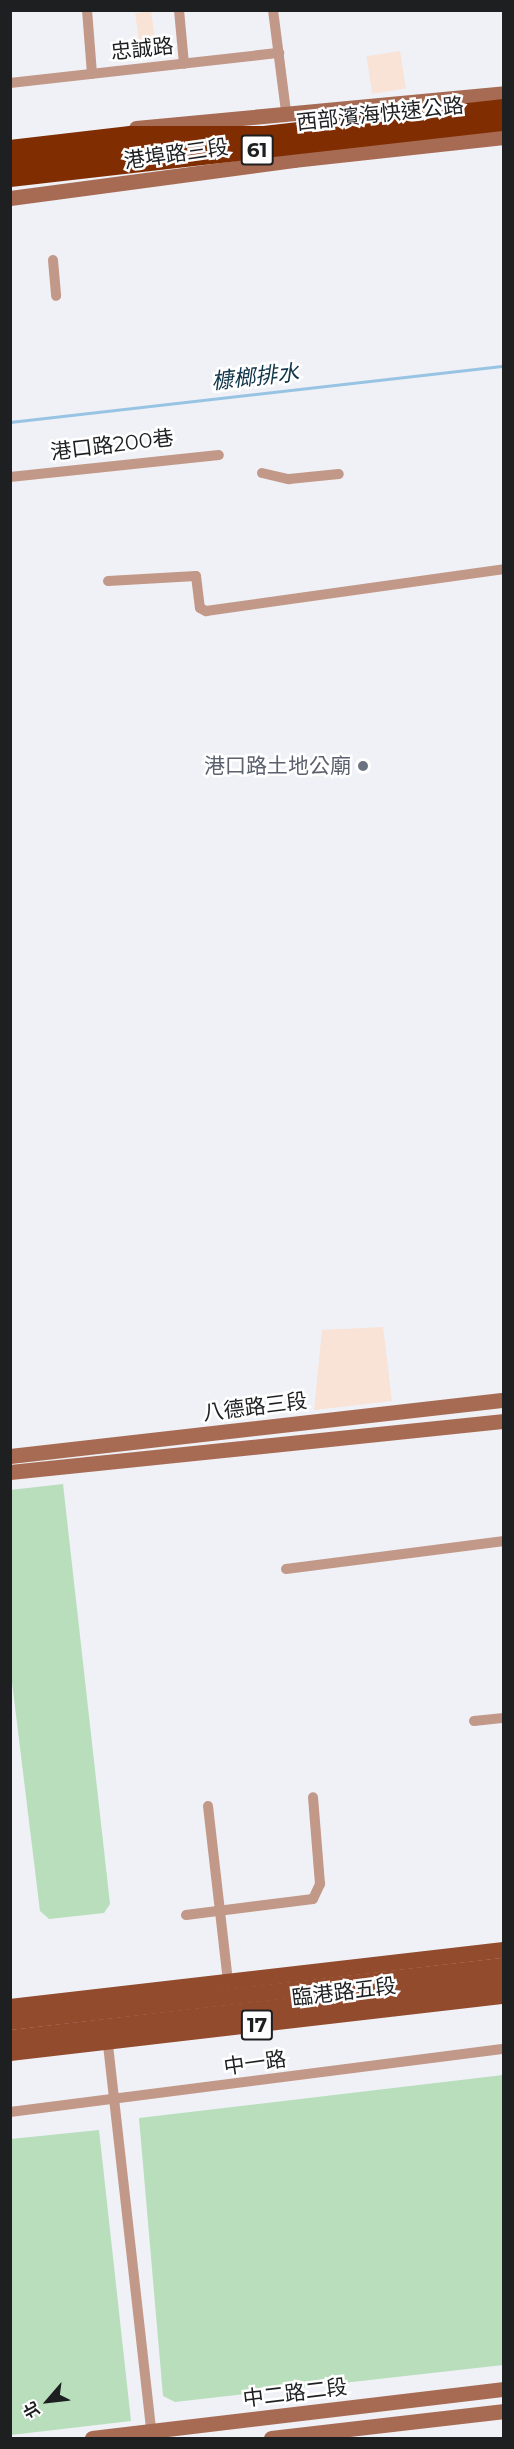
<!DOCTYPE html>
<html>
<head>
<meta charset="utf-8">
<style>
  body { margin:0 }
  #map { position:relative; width:514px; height:2449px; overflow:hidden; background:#eff1f6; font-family:Montserrat,"Noto Sans TC",sans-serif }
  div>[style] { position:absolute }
  .commercial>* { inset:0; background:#f9e2d6; transform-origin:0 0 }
  .green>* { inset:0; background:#b8debc }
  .stream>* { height:3px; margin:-1.5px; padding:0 1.5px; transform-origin:1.5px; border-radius:1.5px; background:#98c4e3 }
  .street>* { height:10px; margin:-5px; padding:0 5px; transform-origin:5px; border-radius:5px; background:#c29888 }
  .secondary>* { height:15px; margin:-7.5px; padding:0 7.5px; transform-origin:7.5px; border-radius:7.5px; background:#a76b54 }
  .primary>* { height:16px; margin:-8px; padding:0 8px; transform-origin:8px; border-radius:8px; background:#934b2e }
  .highway>* { height:18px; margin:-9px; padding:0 9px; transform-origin:9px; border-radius:9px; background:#802d02 }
  .highway-bridge>* { height:18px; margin:-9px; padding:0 9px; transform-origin:9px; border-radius:9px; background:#802d02 }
  .dots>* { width:16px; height:16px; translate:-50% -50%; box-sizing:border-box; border:3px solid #fff; border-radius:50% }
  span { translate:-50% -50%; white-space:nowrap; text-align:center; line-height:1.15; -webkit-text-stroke:5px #fff; paint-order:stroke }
  .shield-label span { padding:2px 4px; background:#fff; border:2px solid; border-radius:4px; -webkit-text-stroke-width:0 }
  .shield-label { font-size:20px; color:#1e1f21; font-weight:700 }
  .street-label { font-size:21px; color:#1e1f21 }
  .worship-label { font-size:21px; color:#5b616d }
  .right { translate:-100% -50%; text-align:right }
  .water-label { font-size:22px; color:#11354b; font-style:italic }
  .frame { position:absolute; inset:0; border:12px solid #1e1f21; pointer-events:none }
  .north { position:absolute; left:18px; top:2371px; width:60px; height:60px; -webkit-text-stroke:4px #fff; paint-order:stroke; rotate:242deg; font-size:16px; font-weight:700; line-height:24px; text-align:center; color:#1e1f21 }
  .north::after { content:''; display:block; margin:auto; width:21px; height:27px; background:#1e1f21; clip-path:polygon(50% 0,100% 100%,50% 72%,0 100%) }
</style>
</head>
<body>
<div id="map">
  <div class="commercial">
    <div style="left:151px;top:11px;width:45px;height:16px;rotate:82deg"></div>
    <div style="left:400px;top:51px;width:38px;height:34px;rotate:81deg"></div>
    <div style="clip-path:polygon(383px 1327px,392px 1401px,314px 1410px,322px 1330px)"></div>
  </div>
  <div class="green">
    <div style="clip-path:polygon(63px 1484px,110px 1904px,104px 1913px,49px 1919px,40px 1911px,11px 1674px,10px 1490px)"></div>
    <div style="clip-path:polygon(503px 2075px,503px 2365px,175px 2402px,163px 2396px,139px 2118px)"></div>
    <div style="clip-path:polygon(99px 2130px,131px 2421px,11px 2435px,11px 2139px)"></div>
  </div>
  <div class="stream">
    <div style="left:10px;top:422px;width:497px;rotate:-6.5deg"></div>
  </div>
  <div class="street">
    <div style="left:87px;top:10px;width:64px;rotate:85.5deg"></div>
    <div style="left:179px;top:10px;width:54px;rotate:84.7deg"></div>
    <div style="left:273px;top:10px;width:103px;rotate:82.7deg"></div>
    <div style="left:10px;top:83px;width:271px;rotate:-6.4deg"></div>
    <div style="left:53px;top:260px;width:36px;rotate:85deg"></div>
    <div style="left:262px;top:473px;width:28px;rotate:13deg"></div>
    <div style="left:289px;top:479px;width:50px;rotate:-5.7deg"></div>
    <div style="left:10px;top:477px;width:210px;rotate:-6deg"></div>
    <div style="left:108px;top:581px;width:88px;rotate:-3.3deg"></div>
    <div style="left:196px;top:576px;width:32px;rotate:83deg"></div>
    <div style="left:200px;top:608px;width:7px;rotate:27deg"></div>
    <div style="left:206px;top:611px;width:301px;rotate:-8deg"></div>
    <div style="left:286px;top:1569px;width:220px;rotate:-7.3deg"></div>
    <div style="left:474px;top:1721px;width:30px;rotate:-6deg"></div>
    <div style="left:208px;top:1806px;width:177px;rotate:83.5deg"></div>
    <div style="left:186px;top:1915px;width:128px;rotate:-7.2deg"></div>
    <div style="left:313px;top:1899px;width:17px;rotate:-65deg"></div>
    <div style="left:320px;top:1884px;width:87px;rotate:-94.6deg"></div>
    <div style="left:107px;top:2036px;width:405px;rotate:83.6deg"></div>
    <div style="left:10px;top:2112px;width:498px;rotate:-7.3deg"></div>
  </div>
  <div class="secondary">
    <div style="left:136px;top:128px;width:370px;rotate:-5.4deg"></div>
    <div style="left:10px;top:198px;width:286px;rotate:-7.6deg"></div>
    <div style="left:293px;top:160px;width:212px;rotate:-6.2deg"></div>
    <div style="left:10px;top:1456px;width:497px;rotate:-6.5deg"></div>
    <div style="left:10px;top:1472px;width:497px;rotate:-5.9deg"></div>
    <div style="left:92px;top:2438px;width:415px;rotate:-6.8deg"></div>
    <div style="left:271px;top:2438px;width:235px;rotate:-6.6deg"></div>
  </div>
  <div class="primary">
    <div style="left:10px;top:2007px;width:497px;rotate:-6.6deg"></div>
    <div style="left:10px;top:2022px;width:497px;rotate:-6.5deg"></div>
    <div style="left:10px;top:2038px;width:497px;rotate:-6.6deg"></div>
    <div style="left:10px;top:2053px;width:497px;rotate:-6.6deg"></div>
  </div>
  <div class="highway">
    <div style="left:246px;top:137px;width:260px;rotate:-6.4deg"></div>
    <div style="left:10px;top:164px;width:198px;rotate:-6.7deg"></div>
    <div style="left:10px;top:178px;width:497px;rotate:-6.5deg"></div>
  </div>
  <div class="highway-bridge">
    <div style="left:10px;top:149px;width:121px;rotate:-6.7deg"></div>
    <div style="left:130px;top:135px;width:132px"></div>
  </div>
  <div class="dots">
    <div style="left:363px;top:766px;background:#6b7280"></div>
  </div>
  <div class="shield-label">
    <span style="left:257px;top:150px">61</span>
    <span style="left:257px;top:2025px">17</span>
  </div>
  <div class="street-label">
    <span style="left:142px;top:49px;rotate:-6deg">忠誠路</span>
    <span style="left:380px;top:114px;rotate:-6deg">西部濱海快速公路</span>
    <span style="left:176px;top:154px;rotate:-8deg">港埠路三段</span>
    <span style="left:112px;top:445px;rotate:-7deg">港口路200巷</span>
    <span style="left:255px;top:1407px;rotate:-7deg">八德路三段</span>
    <span style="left:344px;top:1992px;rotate:-7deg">臨港路五段</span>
    <span style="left:255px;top:2063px;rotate:-8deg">中一路</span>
    <span style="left:295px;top:2393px;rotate:-7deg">中二路二段</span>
  </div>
  <div class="worship-label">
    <span class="right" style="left:351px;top:766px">港口路土地公廟</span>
  </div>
  <div class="water-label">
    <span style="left:255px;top:377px;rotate:-6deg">槺榔排水</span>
  </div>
  <div class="frame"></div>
  <div class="north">北</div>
</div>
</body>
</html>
